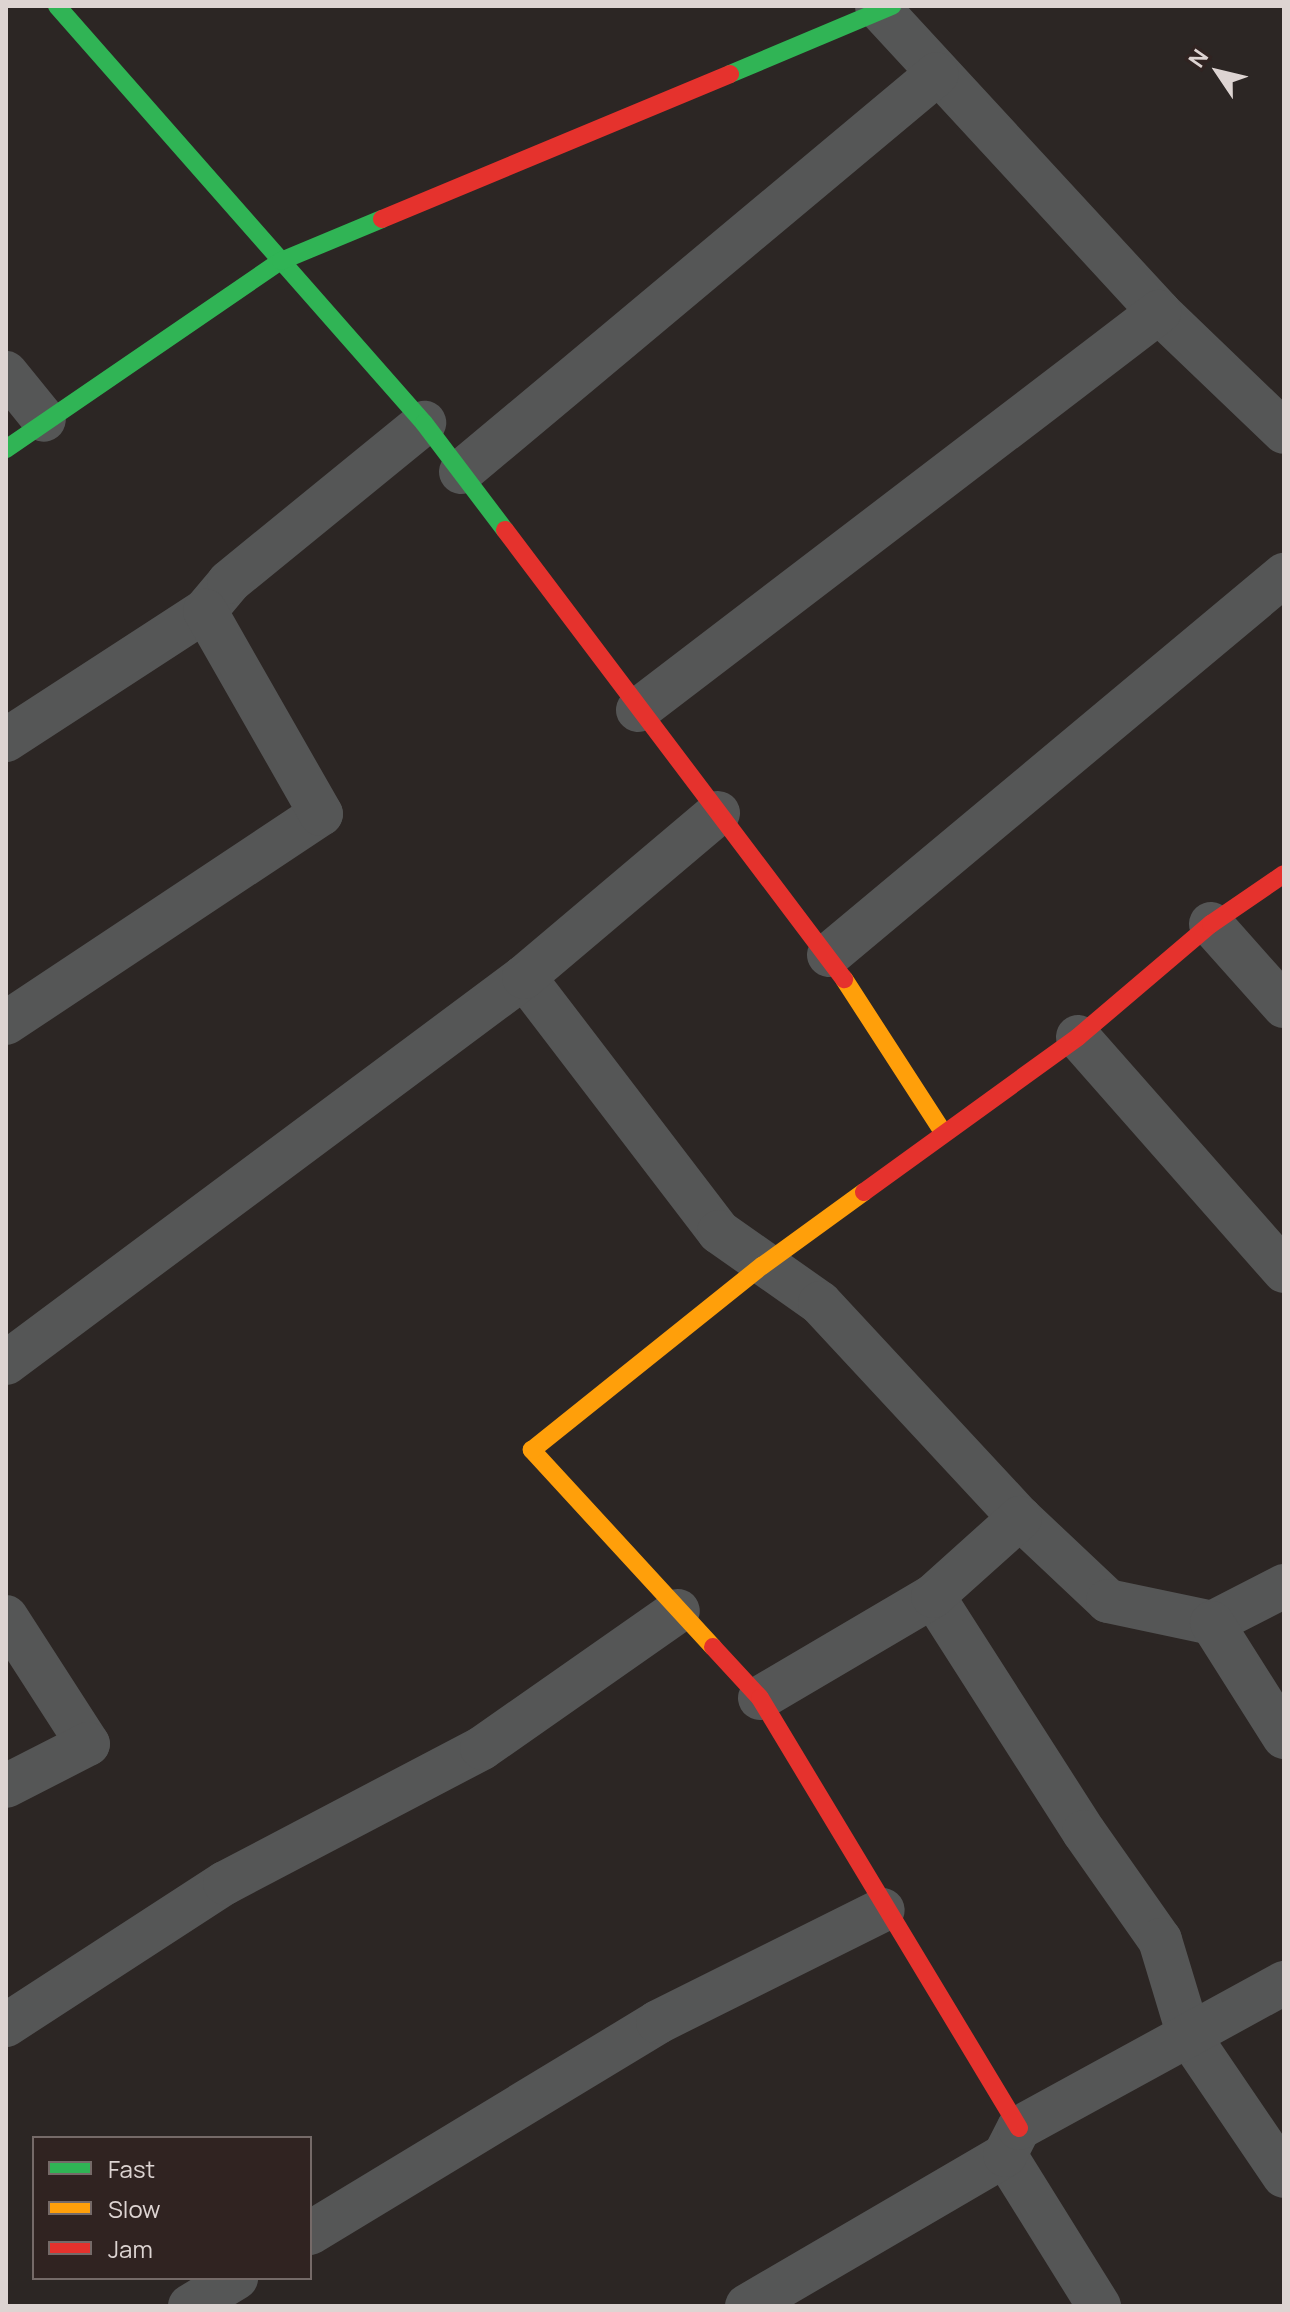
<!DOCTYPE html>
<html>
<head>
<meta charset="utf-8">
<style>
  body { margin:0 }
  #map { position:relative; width:1290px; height:2312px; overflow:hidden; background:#2c2624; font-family:Manrope,sans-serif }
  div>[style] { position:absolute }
  .street>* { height:44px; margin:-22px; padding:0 22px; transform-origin:22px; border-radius:22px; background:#555656 }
  .fast>* { height:18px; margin:-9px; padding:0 9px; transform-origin:9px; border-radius:9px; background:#30b455 }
  .slow>* { height:18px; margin:-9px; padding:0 9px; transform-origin:9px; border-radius:9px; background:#ff9f0a }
  .jam>* { height:18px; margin:-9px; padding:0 9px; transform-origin:9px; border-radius:9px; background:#e5322d }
  span { translate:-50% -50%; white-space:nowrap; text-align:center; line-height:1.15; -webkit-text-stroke:6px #302321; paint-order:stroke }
  .frame { position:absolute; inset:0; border:8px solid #ddd4d2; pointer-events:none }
  .legend { position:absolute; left:32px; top:2136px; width:280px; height:144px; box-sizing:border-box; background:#302321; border:2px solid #756a68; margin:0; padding:10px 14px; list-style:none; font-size:24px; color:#ddd4d2 }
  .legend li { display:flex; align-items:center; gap:16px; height:40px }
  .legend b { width:40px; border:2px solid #756a68 }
  .north { position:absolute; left:1178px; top:32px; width:80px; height:80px; -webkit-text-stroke:6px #302321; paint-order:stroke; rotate:305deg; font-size:22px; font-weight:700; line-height:32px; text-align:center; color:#ddd4d2 }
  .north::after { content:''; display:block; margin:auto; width:28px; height:36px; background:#ddd4d2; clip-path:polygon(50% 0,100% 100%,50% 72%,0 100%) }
</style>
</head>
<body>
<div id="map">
  <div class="street">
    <div style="left:877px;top:6px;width:416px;rotate:47.3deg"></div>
    <div style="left:1159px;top:312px;width:173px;rotate:43.8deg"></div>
    <div style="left:6px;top:373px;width:60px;rotate:51deg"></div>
    <div style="left:461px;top:472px;width:620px;rotate:-39.9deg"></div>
    <div style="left:638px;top:710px;width:656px;rotate:-37.38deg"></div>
    <div style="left:6px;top:740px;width:237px;rotate:-33deg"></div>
    <div style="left:205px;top:611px;width:38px;rotate:-50deg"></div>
    <div style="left:229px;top:582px;width:252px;rotate:-39.2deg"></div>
    <div style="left:1211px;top:924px;width:110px;rotate:48.3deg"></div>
    <div style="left:829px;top:955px;width:593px;rotate:-39.87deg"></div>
    <div style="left:524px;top:977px;width:321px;rotate:52.6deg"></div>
    <div style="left:719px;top:1232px;width:123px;rotate:35.1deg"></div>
    <div style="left:820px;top:1303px;width:294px;rotate:47.1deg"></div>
    <div style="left:1020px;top:1518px;width:121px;rotate:43.3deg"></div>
    <div style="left:1108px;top:1601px;width:106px;rotate:11.9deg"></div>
    <div style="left:6px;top:1023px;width:378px;rotate:-33.6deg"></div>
    <div style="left:321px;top:814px;width:234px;rotate:-119.7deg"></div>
    <div style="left:1078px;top:1037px;width:312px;rotate:48.6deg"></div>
    <div style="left:6px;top:1363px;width:646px;rotate:-36.69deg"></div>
    <div style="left:524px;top:977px;width:254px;rotate:-40.2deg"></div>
    <div style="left:1284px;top:1586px;width:81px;rotate:152.8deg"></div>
    <div style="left:1212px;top:1623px;width:135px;rotate:57.7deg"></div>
    <div style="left:933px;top:1596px;width:280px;rotate:57.4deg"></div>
    <div style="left:1084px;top:1832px;width:132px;rotate:54.9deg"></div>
    <div style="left:1160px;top:1940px;width:100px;rotate:73.2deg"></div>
    <div style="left:1189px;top:2036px;width:169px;rotate:55.8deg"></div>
    <div style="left:6px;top:1617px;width:151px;rotate:57.2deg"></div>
    <div style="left:88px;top:1744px;width:92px;rotate:152.9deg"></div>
    <div style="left:760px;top:1698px;width:201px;rotate:-30.5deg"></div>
    <div style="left:933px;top:1596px;width:117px;rotate:-41.9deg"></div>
    <div style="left:6px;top:2025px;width:261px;rotate:-33deg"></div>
    <div style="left:225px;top:1883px;width:290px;rotate:-27.7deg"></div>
    <div style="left:482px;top:1748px;width:239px;rotate:-35deg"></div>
    <div style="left:1005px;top:2155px;width:178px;rotate:58.1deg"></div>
    <div style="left:310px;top:2233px;width:407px;rotate:-31.2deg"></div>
    <div style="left:658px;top:2022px;width:251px;rotate:-26.5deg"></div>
    <div style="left:190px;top:2306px;width:54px;rotate:-31.3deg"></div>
    <div style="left:747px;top:2306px;width:299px;rotate:-30.3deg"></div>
    <div style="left:1005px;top:2155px;width:30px;rotate:-63deg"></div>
    <div style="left:1019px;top:2128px;width:302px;rotate:-28.7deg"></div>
  </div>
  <div class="fast">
    <div style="left:57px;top:6px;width:555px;rotate:48.65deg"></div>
    <div style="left:424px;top:423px;width:134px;rotate:52.9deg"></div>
    <div style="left:730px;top:74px;width:176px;rotate:-22.8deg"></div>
    <div style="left:6px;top:449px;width:333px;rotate:-34.4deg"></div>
    <div style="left:281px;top:261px;width:109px;rotate:-22.6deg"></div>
  </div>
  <div class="slow">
    <div style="left:844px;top:979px;width:182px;rotate:57.1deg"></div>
    <div style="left:713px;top:1647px;width:268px;rotate:-132.6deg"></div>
    <div style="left:532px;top:1450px;width:295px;rotate:-38.7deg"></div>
    <div style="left:762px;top:1266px;width:126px;rotate:-36deg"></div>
  </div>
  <div class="jam">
    <div style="left:382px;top:219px;width:377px;rotate:-22.6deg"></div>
    <div style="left:505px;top:530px;width:563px;rotate:52.95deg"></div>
    <div style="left:864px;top:1192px;width:264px;rotate:-35.9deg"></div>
    <div style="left:1078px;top:1037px;width:175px;rotate:-40.4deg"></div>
    <div style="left:1211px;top:924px;width:88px;rotate:-34.4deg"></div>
    <div style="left:713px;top:1647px;width:69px;rotate:47.3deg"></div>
    <div style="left:760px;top:1698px;width:502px;rotate:58.94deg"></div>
  </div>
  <div class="frame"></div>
  <ul class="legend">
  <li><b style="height:10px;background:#30b455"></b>Fast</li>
  <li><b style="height:10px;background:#ff9f0a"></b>Slow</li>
  <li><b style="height:10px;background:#e5322d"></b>Jam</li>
  </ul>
  <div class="north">N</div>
</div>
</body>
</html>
